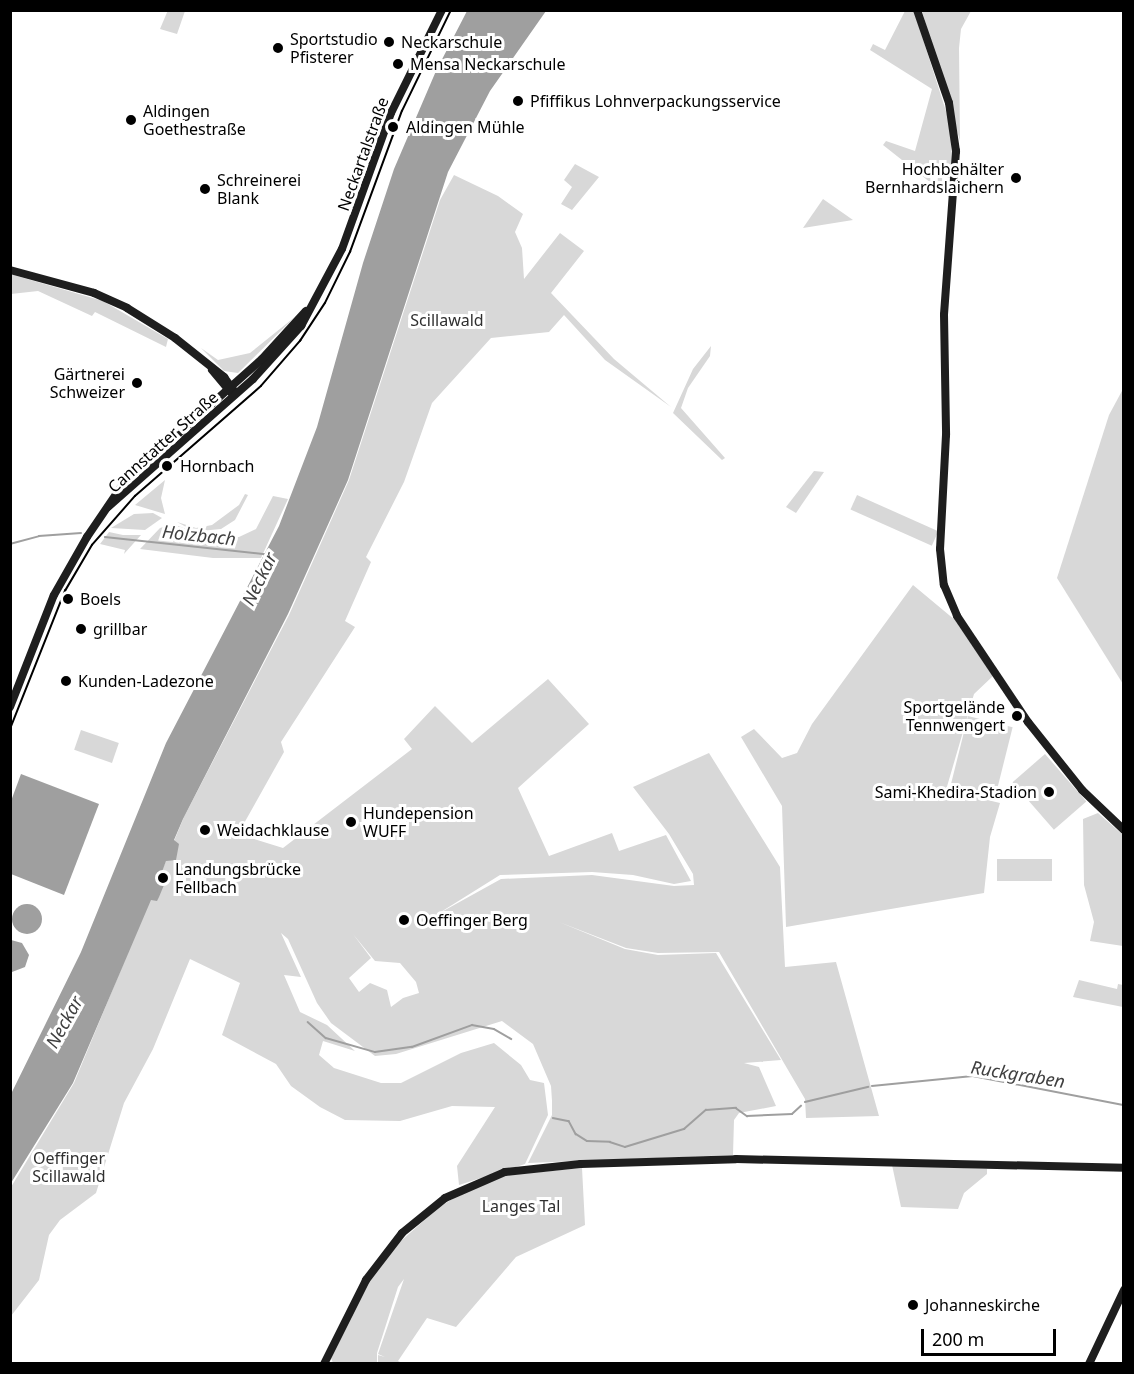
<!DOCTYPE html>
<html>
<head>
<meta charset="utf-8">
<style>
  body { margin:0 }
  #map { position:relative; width:1134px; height:1374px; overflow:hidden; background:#fff; font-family:"Noto Sans",sans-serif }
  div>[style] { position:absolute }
  .green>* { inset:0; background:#d8d8d8; transform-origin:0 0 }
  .water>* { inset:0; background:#9f9f9f }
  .round { border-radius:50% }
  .stream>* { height:1.5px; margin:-0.75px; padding:0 0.75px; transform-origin:0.75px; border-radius:0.75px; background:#9f9f9f }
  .secondary>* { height:8px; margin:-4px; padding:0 4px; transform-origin:4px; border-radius:4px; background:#1e1e1e }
  .tram>* { height:1.5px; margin:-0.75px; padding:0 0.75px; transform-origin:0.75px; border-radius:0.75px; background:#000 }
  .dots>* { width:16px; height:16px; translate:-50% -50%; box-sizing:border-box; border:3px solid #fff; border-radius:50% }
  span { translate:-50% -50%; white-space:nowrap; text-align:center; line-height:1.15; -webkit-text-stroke:6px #fff; paint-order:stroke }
  .poi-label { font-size:16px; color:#000 }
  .left { translate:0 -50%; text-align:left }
  .right { translate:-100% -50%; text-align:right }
  .street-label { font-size:16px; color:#000 }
  .park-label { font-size:16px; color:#2f2f2f }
  .water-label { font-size:18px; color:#404040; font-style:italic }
  .frame { position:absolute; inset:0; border:12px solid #000; pointer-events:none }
  .scale { position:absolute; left:921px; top:1329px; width:135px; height:27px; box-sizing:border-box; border:3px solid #000; border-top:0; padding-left:8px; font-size:18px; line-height:21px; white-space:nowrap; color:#000; -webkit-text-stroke:4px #fff; paint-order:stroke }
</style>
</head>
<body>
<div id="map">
  <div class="green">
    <div style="clip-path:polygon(168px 10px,185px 11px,177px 34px,160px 29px)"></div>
    <div style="clip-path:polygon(905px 11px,914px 11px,952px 130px,950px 198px,883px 145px,886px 141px,915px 151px,932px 89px,870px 50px,873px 44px,885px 50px)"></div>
    <div style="clip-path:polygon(922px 11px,971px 11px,961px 29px,959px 48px,960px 141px)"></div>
    <div style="clip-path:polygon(575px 164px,599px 177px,572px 210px,561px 204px,572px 187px,564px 180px)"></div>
    <div style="clip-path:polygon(evenodd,454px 175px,498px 196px,523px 214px,515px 232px,522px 248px,524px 279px,560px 233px,584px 251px,551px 293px,614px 359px,671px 407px,605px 360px,564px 315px,549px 332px,491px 338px,432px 403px,404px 482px,366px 557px,371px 562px,345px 621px,355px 627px,281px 742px,284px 752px,238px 834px,283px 848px,412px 749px,404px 739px,435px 706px,472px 743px,548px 679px,589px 724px,518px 788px,549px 856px,612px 833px,619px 851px,666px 835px,691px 881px,674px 884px,633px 875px,592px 872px,500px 875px,436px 915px,501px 879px,592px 875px,674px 886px,694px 885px,693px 874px,669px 834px,633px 787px,709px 753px,780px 867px,785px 967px,836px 962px,879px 1116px,806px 1118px,805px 1099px,719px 952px,658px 953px,626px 948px,559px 922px,625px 949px,658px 955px,716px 953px,781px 1060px,744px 1063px,759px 1067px,776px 1106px,739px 1113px,734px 1120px,733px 1155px,528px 1163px,552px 1115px,552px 1101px,551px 1086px,533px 1044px,502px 1021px,396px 1054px,375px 1056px,331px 1023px,317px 1003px,288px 939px,281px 933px,301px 977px,284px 975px,300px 1012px,327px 1025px,355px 1051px,323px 1041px,319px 1055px,334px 1068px,381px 1083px,401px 1083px,461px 1053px,494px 1043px,521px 1065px,530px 1080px,544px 1083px,548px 1115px,525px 1164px,459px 1185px,457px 1166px,495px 1107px,452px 1106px,400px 1121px,345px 1120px,320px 1107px,291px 1086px,276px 1064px,222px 1035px,240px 983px,190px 959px,153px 1049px,124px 1103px,96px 1193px,60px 1220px,49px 1235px,39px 1280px,11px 1316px,11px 1187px,74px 1083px,184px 817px,289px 615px,349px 480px,440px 200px,454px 175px,353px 934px,375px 961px,400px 963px,416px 982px,419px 993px,403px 998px,391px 1007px,387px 990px,370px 983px,359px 992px,349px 978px,371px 958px,353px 934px)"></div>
    <div style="clip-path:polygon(823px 199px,853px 220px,803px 228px)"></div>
    <div style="clip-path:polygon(10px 274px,103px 301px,168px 339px,166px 347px,95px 312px,92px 316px,38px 291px,11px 294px)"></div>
    <div style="clip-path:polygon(296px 316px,238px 373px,224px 371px,201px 348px,218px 360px,250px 353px)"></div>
    <div style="clip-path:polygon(711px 346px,710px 356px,688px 388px,681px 408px,725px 458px,722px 460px,673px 413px,693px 369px)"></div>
    <div style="clip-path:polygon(1123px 389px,1123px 684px,1057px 578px,1109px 415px)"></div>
    <div style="clip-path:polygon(814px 471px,824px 472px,796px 513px,786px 507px)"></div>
    <div style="clip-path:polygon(165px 480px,161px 498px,165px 514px,135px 505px)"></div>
    <div style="clip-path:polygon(245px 494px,248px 495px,235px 520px,221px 529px,200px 531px,190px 529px,177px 522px,196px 528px,212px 525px,239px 505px)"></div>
    <div style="left:857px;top:495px;width:89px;height:16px;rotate:24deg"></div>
    <div style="clip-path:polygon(273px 496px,288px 499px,261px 558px,213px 558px,140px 549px,160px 528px,173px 524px,207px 537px,239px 537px,256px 529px)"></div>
    <div style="clip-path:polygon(153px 513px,162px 518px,145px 530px,111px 528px,134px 514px)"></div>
    <div style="clip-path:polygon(109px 532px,123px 535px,141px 535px,124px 554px,125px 550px,100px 544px)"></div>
    <div style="clip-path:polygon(913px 585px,955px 620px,993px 676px,974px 694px,946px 790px,1000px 803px,990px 837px,984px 893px,786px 927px,782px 806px,741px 737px,754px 729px,782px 758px,797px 753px,812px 724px)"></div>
    <div style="left:968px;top:716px;width:46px;height:74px;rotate:14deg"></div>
    <div style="left:81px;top:730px;width:40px;height:21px;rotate:19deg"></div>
    <div style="left:1045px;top:754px;width:63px;height:43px;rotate:49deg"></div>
    <div style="clip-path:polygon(1098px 813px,1123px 835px,1123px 946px,1090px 941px,1094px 922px,1084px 885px,1083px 819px)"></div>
    <div style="left:1052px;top:859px;width:22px;height:55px;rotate:90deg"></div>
    <div style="clip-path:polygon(1079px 980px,1117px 989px,1118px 984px,1123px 985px,1123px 1007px,1073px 997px)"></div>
    <div style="clip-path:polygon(892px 1165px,987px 1169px,987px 1174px,964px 1193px,958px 1209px,901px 1207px)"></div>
    <div style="clip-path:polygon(582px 1168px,585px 1225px,516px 1257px,456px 1327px,427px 1318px,398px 1361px,402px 1363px,378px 1363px,378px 1355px,385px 1357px,378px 1354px,404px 1279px,398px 1287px,377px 1353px,377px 1363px,333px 1363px,331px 1358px,369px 1281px,392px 1249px,438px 1208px,463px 1192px,507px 1175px)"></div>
  </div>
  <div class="water">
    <div style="clip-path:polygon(467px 11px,546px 11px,490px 91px,448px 172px,348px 480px,288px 614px,183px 819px,174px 840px,179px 844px,176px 860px,166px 861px,159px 880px,164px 885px,159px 897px,157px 901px,151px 900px,73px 1083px,11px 1183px,11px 1094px,81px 952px,166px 743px,279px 526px,317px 427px,363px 263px,394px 169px,436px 71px)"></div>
    <div style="clip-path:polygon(21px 774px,99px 804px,64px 895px,11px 874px,11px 801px)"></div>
    <div class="round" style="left:12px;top:904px;width:30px;height:30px"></div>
    <div style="clip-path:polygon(11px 940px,22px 943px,29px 955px,25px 967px,12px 972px)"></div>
  </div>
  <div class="stream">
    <div style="left:105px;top:537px;width:161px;rotate:6.1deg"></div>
    <div style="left:10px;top:544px;width:30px;rotate:-15deg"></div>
    <div style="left:39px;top:536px;width:42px;rotate:-4.1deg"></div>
    <div style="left:308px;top:1022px;width:24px;rotate:42deg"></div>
    <div style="left:326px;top:1038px;width:51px;rotate:15.9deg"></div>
    <div style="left:375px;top:1052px;width:37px;rotate:-8deg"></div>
    <div style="left:412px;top:1047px;width:64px;rotate:-20.1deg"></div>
    <div style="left:472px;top:1025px;width:22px;rotate:10deg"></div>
    <div style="left:494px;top:1029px;width:20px;rotate:30deg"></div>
    <div style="left:872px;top:1086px;width:101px;rotate:-5.7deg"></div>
    <div style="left:973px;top:1076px;width:154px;rotate:10.9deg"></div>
    <div style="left:805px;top:1102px;width:65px;rotate:-13.4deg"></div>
    <div style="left:553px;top:1118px;width:16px;rotate:11deg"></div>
    <div style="left:569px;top:1121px;width:15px;rotate:62deg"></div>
    <div style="left:576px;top:1134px;width:13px;rotate:32deg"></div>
    <div style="left:587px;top:1141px;width:23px;rotate:2deg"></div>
    <div style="left:610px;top:1142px;width:16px;rotate:18deg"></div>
    <div style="left:625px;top:1147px;width:62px;rotate:-17deg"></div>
    <div style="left:684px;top:1129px;width:29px;rotate:-41deg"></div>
    <div style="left:706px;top:1110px;width:30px;rotate:-4deg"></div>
    <div style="left:736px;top:1108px;width:14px;rotate:36deg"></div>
    <div style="left:747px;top:1116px;width:45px;rotate:-2.5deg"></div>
    <div style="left:792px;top:1114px;width:12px;rotate:-42deg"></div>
  </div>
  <div class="secondary">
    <div style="left:917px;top:10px;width:98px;rotate:71deg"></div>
    <div style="left:949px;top:103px;width:49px;rotate:81.7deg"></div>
    <div style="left:956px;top:151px;width:164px;rotate:94.2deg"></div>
    <div style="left:944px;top:315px;width:120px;rotate:89deg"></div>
    <div style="left:946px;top:435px;width:114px;rotate:93deg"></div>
    <div style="left:940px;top:549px;width:36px;rotate:84deg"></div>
    <div style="left:944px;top:585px;width:34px;rotate:67deg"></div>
    <div style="left:957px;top:616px;width:128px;rotate:56.2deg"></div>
    <div style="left:1028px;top:722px;width:87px;rotate:51.5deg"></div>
    <div style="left:1082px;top:790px;width:58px;rotate:43.6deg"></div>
    <div style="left:10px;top:270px;width:87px;rotate:15.3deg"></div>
    <div style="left:94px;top:293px;width:36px;rotate:24deg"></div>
    <div style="left:127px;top:308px;width:57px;rotate:32deg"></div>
    <div style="left:175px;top:338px;width:63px;rotate:38.5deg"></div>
    <div style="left:224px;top:377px;width:17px;rotate:54deg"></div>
    <div style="left:212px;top:370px;width:30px;rotate:50deg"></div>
    <div style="left:108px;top:507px;width:193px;rotate:-41.4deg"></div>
    <div style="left:253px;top:379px;width:72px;rotate:-47.8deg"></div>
    <div style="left:301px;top:326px;width:87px;rotate:-62deg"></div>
    <div style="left:342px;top:249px;width:145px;rotate:-70.2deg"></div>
    <div style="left:391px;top:113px;width:115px;rotate:-63.7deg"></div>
    <div style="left:10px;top:707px;width:120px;rotate:-68.6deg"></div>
    <div style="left:54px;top:595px;width:67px;rotate:-60.4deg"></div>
    <div style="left:87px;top:537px;width:68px;rotate:-55.8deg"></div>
    <div style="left:125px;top:481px;width:183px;rotate:-41.7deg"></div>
    <div style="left:262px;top:359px;width:65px;rotate:-47.5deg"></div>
    <div style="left:324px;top:1364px;width:94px;rotate:-63.4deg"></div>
    <div style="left:366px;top:1280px;width:59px;rotate:-52.5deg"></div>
    <div style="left:402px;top:1233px;width:55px;rotate:-39.1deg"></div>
    <div style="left:445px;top:1198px;width:65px;rotate:-23.4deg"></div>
    <div style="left:505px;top:1172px;width:76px;rotate:-6deg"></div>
    <div style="left:581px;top:1164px;width:155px;rotate:-1.8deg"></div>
    <div style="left:736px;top:1159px;width:388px;rotate:1.3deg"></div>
    <div style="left:1089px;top:1364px;width:82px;rotate:-64.7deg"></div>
  </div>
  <div class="tram">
    <div style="left:10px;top:729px;width:149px;rotate:-68.3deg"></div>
    <div style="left:65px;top:591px;width:53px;rotate:-59.6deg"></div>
    <div style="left:92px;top:545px;width:65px;rotate:-48.7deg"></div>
    <div style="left:135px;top:496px;width:167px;rotate:-41.1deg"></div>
    <div style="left:261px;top:386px;width:60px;rotate:-49.1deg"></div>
    <div style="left:300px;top:341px;width:45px;rotate:-56.7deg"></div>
    <div style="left:325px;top:303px;width:57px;rotate:-63.9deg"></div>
    <div style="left:350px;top:252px;width:150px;rotate:-69.8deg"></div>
    <div style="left:402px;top:111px;width:112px;rotate:-64.1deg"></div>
  </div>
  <div class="dots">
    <div style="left:389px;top:42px;background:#000"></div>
    <div style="left:278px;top:48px;background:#000"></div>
    <div style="left:398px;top:64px;background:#000"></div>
    <div style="left:518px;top:101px;background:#000"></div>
    <div style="left:131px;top:120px;background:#000"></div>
    <div style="left:393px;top:127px;background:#000"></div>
    <div style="left:1016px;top:178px;background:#000"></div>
    <div style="left:205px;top:189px;background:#000"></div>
    <div style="left:137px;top:383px;background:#000"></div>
    <div style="left:167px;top:466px;background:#000"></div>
    <div style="left:68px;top:599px;background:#000"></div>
    <div style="left:81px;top:629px;background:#000"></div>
    <div style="left:66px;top:681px;background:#000"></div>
    <div style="left:1017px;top:716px;background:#000"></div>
    <div style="left:1049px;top:792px;background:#000"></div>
    <div style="left:351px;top:822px;background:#000"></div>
    <div style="left:205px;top:830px;background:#000"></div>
    <div style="left:163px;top:878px;background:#000"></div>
    <div style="left:404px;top:920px;background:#000"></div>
    <div style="left:913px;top:1305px;background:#000"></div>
  </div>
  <div class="poi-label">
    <span class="left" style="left:290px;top:48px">Sportstudio<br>Pfisterer</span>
    <span class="left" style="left:401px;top:42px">Neckarschule</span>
    <span class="left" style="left:410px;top:64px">Mensa Neckarschule</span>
    <span class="left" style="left:530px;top:101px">Pfiffikus Lohnverpackungsservice</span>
    <span class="left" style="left:143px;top:120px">Aldingen<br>Goethestraße</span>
    <span class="left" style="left:406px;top:127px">Aldingen Mühle</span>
    <span class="right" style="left:1004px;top:178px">Hochbehälter<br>Bernhardslaichern</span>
    <span class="left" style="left:217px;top:189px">Schreinerei<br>Blank</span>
    <span class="right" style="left:125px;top:383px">Gärtnerei<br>Schweizer</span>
    <span class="left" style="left:180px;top:466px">Hornbach</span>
    <span class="left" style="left:80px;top:599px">Boels</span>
    <span class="left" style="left:93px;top:629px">grillbar</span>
    <span class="left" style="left:78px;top:681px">Kunden-Ladezone</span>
    <span class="right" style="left:1005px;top:716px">Sportgelände<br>Tennwengert</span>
    <span class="right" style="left:1037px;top:792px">Sami-Khedira-Stadion</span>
    <span class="left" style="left:363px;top:822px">Hundepension<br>WUFF</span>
    <span class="left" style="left:217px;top:830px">Weidachklause</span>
    <span class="left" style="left:175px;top:878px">Landungsbrücke<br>Fellbach</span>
    <span class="left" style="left:416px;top:920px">Oeffinger Berg</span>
    <span class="left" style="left:925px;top:1305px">Johanneskirche</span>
  </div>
  <div class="street-label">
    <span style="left:363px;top:154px;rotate:-70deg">Neckartalstraße</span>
    <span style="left:163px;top:442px;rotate:-42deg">Cannstatter Straße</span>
  </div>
  <div class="park-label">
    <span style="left:447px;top:320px">Scillawald</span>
    <span style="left:69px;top:1167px">Oeffinger<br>Scillawald</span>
    <span style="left:521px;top:1206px">Langes Tal</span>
  </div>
  <div class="water-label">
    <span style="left:199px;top:535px;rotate:6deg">Holzbach</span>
    <span style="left:259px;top:579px;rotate:-64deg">Neckar</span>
    <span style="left:64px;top:1022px;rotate:-61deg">Neckar</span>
    <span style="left:1018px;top:1074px;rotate:9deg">Ruckgraben</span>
  </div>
  <div class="frame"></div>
  <div class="scale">200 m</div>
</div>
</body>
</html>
